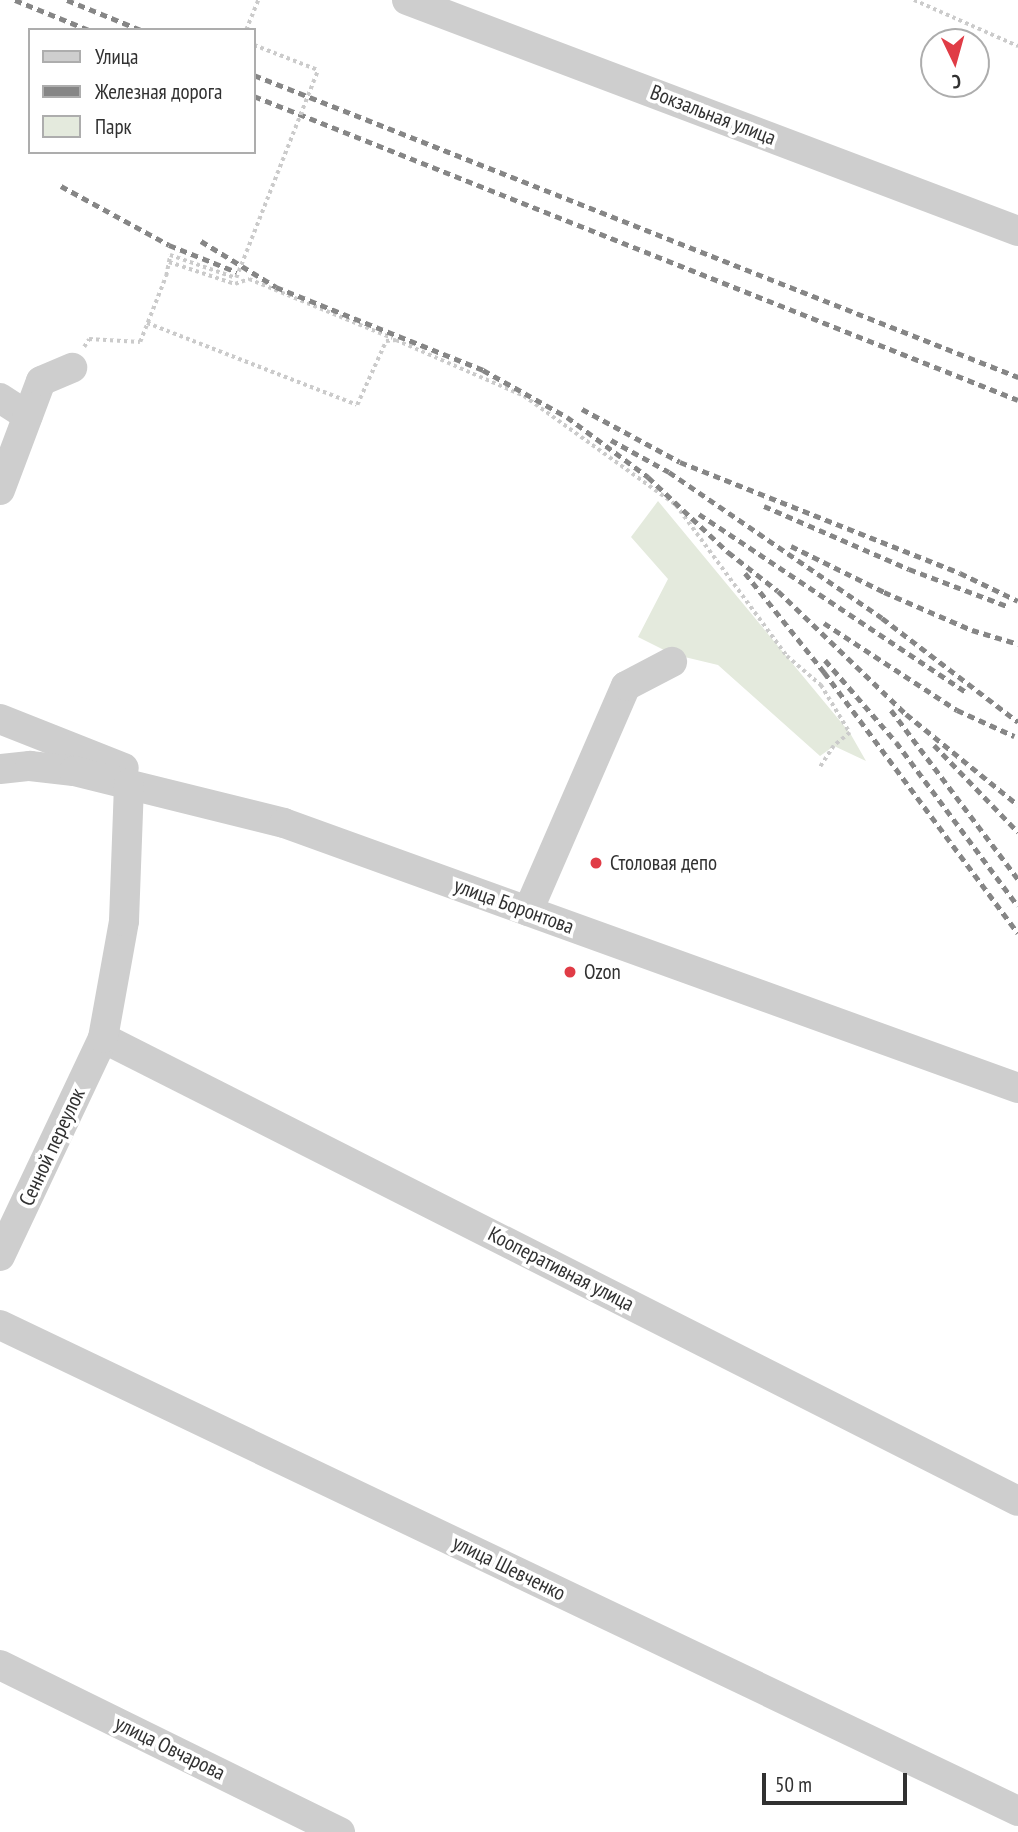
<!DOCTYPE html>
<html>
<head>
<meta charset="utf-8">
<style>
  body { margin:0 }
  #map { position:relative; width:1018px; height:1832px; overflow:hidden; background:#fff; font-family:"PT Sans Narrow",sans-serif }
  div>[style] { position:absolute }
  .green>* { inset:0; background:#e4eadd }
  .path>* { height:3.5px; margin-top:-1.75px; transform-origin:0; background:repeating-linear-gradient(90deg,#cbcbcb 0 3.5px,transparent 0 7px) }
  .minor>* { height:30px; margin:-15px; padding:0 15px; transform-origin:15px; border-radius:15px; background:#cecece }
  .rail>* { height:5px; margin-top:-2.5px; transform-origin:0; background:repeating-linear-gradient(90deg,#868686 0 7px,transparent 0 12px) }
  .path-bridge>* { height:3.5px; margin-top:-1.75px; transform-origin:0; background:repeating-linear-gradient(90deg,#cbcbcb 0 3.5px,transparent 0 7px) }
  .dots>* { width:19px; height:19px; translate:-50% -50%; box-sizing:border-box; border:4px solid #fff; border-radius:50% }
  span { translate:-50% -50%; white-space:nowrap; text-align:center; line-height:1.15; -webkit-text-stroke:7px #fff; paint-order:stroke }
  .street-label { font-size:21px; color:#313131 }
  .poi-label { font-size:21px; color:#313131 }
  .left { translate:0 -50%; text-align:left }
  .legend { position:absolute; left:28px; top:28px; width:228px; height:126px; box-sizing:border-box; background:#fff; border:2px solid #adadad; margin:0; padding:9px 12px; list-style:none; font-size:21px; color:#313131 }
  .legend li { display:flex; align-items:center; gap:14px; height:35px }
  .legend b { width:35px; border:2px solid #adadad }
  .north { position:absolute; left:920px; top:28px; width:70px; height:70px; box-sizing:border-box; background:#fff; border:2px solid #adadad; border-radius:50%; rotate:175deg; font-size:19px; font-weight:700; line-height:28px; text-align:center; color:#313131 }
  .north::after { content:''; display:block; margin:auto; width:24px; height:32px; background:#e03c46; clip-path:polygon(50% 0,100% 100%,50% 72%,0 100%) }
  .scale { position:absolute; left:762px; top:1773px; width:145px; height:32px; box-sizing:border-box; border:4px solid #313131; border-top:0; padding-left:9px; font-size:21px; line-height:24px; white-space:nowrap; color:#313131; -webkit-text-stroke:5px #fff; paint-order:stroke }
</style>
</head>
<body>
<div id="map">
  <div class="green">
    <div style="clip-path:polygon(658px 501px,850px 733px,866px 761px,834px 746px,820px 756px,718px 665px,672px 654px,638px 637px,668px 579px,631px 537px)"></div>
  </div>
  <div class="path">
    <div style="left:914px;top:0;width:114px;rotate:23.9deg"></div>
    <div style="left:246px;top:30px;width:32px;rotate:-68deg"></div>
    <div style="left:254px;top:45px;width:69px;rotate:21.3deg"></div>
    <div style="left:169px;top:262px;width:70px;rotate:18.4deg"></div>
    <div style="left:235px;top:284px;width:15px;rotate:-20deg"></div>
    <div style="left:249px;top:279px;width:155px;rotate:22.4deg"></div>
    <div style="left:147px;top:323px;width:225px;rotate:21.3deg"></div>
    <div style="left:357px;top:405px;width:70px;rotate:-65.6deg"></div>
    <div style="left:386px;top:341px;width:10px;rotate:-6deg"></div>
    <div style="left:396px;top:340px;width:140px;rotate:23.6deg"></div>
    <div style="left:524px;top:396px;width:187px;rotate:35.6deg"></div>
    <div style="left:676px;top:505px;width:187px;rotate:53.7deg"></div>
    <div style="left:787px;top:656px;width:45px;rotate:40.5deg"></div>
    <div style="left:821px;top:685px;width:56px;rotate:58.9deg"></div>
    <div style="left:850px;top:733px;width:21px;rotate:141deg"></div>
    <div style="left:834px;top:746px;width:27px;rotate:123deg"></div>
    <div style="left:84px;top:347px;width:9px;rotate:-58deg"></div>
    <div style="left:89px;top:339px;width:51px;rotate:3.4deg"></div>
    <div style="left:140px;top:342px;width:71px;rotate:-68.5deg"></div>
    <div style="left:166px;top:276px;width:21px;rotate:-79deg"></div>
    <div style="left:170px;top:255px;width:70px;rotate:19.2deg"></div>
  </div>
  <div class="minor">
    <div style="left:407px;top:0;width:653px;rotate:20.71deg"></div>
    <div style="left:0;top:398px;width:33px;rotate:33deg"></div>
    <div style="left:0;top:490px;width:116px;rotate:-69.4deg"></div>
    <div style="left:41px;top:381px;width:34px;rotate:-23deg"></div>
    <div style="left:0;top:719px;width:133px;rotate:21.6deg"></div>
    <div style="left:0;top:769px;width:30px;rotate:-6deg"></div>
    <div style="left:30px;top:766px;width:44px;rotate:6.5deg"></div>
    <div style="left:74px;top:771px;width:216px;rotate:13.9deg"></div>
    <div style="left:284px;top:823px;width:780px;rotate:19.85deg"></div>
    <div style="left:528px;top:911px;width:245px;rotate:-66.5deg"></div>
    <div style="left:626px;top:686px;width:52px;rotate:-27.6deg"></div>
    <div style="left:103px;top:1038px;width:1025px;rotate:26.84deg"></div>
    <div style="left:0;top:1256px;width:241px;rotate:-64.7deg"></div>
    <div style="left:103px;top:1038px;width:119px;rotate:-79.8deg"></div>
    <div style="left:124px;top:921px;width:137px;rotate:-87.9deg"></div>
    <div style="left:0;top:1325px;width:1128px;rotate:25.52deg"></div>
    <div style="left:0;top:1665px;width:379px;rotate:26.2deg"></div>
  </div>
  <div class="rail">
    <div style="left:15px;top:0;width:80px;rotate:22.1deg"></div>
    <div style="left:67px;top:0;width:80px;rotate:22.1deg"></div>
    <div style="left:254px;top:75px;width:822px;rotate:21.57deg"></div>
    <div style="left:254px;top:96px;width:822px;rotate:21.7deg"></div>
    <div style="left:61px;top:186px;width:123px;rotate:28.6deg"></div>
    <div style="left:169px;top:245px;width:73px;rotate:21.7deg"></div>
    <div style="left:201px;top:241px;width:88px;rotate:31.5deg"></div>
    <div style="left:276px;top:287px;width:223px;rotate:21.8deg"></div>
    <div style="left:483px;top:370px;width:96px;rotate:29.2deg"></div>
    <div style="left:567px;top:417px;width:101px;rotate:36.5deg"></div>
    <div style="left:648px;top:477px;width:110px;rotate:43.2deg"></div>
    <div style="left:728px;top:552px;width:63px;rotate:38deg"></div>
    <div style="left:778px;top:591px;width:178px;rotate:43.9deg"></div>
    <div style="left:906px;top:714px;width:144px;rotate:39.1deg"></div>
    <div style="left:582px;top:409px;width:111px;rotate:28.4deg"></div>
    <div style="left:680px;top:462px;width:301px;rotate:21.6deg"></div>
    <div style="left:960px;top:573px;width:64px;rotate:25.8deg"></div>
    <div style="left:611px;top:440px;width:66px;rotate:28.9deg"></div>
    <div style="left:669px;top:472px;width:258px;rotate:34.4deg"></div>
    <div style="left:882px;top:618px;width:171px;rotate:37.4deg"></div>
    <div style="left:764px;top:506px;width:158px;rotate:23.5deg"></div>
    <div style="left:909px;top:569px;width:105px;rotate:20.7deg"></div>
    <div style="left:699px;top:514px;width:322px;rotate:33.7deg"></div>
    <div style="left:791px;top:546px;width:104px;rotate:26.3deg"></div>
    <div style="left:884px;top:592px;width:96px;rotate:23.4deg"></div>
    <div style="left:972px;top:630px;width:48px;rotate:16.9deg"></div>
    <div style="left:745px;top:573px;width:127px;rotate:51.4deg"></div>
    <div style="left:824px;top:672px;width:325px;rotate:53.4deg"></div>
    <div style="left:824px;top:623px;width:159px;rotate:33.2deg"></div>
    <div style="left:957px;top:710px;width:63px;rotate:24.5deg"></div>
    <div style="left:825px;top:660px;width:108px;rotate:49.1deg"></div>
    <div style="left:896px;top:742px;width:204px;rotate:53.4deg"></div>
    <div style="left:891px;top:710px;width:211px;rotate:53.1deg"></div>
    <div style="left:934px;top:745px;width:121px;rotate:46deg"></div>
  </div>
  <div class="path-bridge">
    <div style="left:236px;top:278px;width:224px;rotate:-68.5deg"></div>
  </div>
  <div class="dots">
    <div style="left:596px;top:863px;background:#e03c46"></div>
    <div style="left:570px;top:972px;background:#e03c46"></div>
  </div>
  <div class="street-label">
    <span style="left:713px;top:115px;rotate:21deg">Вокзальная улица</span>
    <span style="left:514px;top:906px;rotate:20deg">улица Боронтова</span>
    <span style="left:52px;top:1147px;rotate:-65deg">Сенной переулок</span>
    <span style="left:561px;top:1269px;rotate:27deg">Кооперативная улица</span>
    <span style="left:509px;top:1568px;rotate:26deg">улица Шевченко</span>
    <span style="left:170px;top:1748px;rotate:26deg">улица Овчарова</span>
  </div>
  <div class="poi-label">
    <span class="left" style="left:610px;top:863px">Столовая депо</span>
    <span class="left" style="left:584px;top:972px">Ozon</span>
  </div>
  <ul class="legend">
  <li><b style="height:9px;background:#cecece"></b>Улица</li>
  <li><b style="height:9px;background:#868686"></b>Железная дорога</li>
  <li><b style="height:19px;background:#e4eadd"></b>Парк</li>
  </ul>
  <div class="north">С</div>
  <div class="scale">50 m</div>
</div>
</body>
</html>
